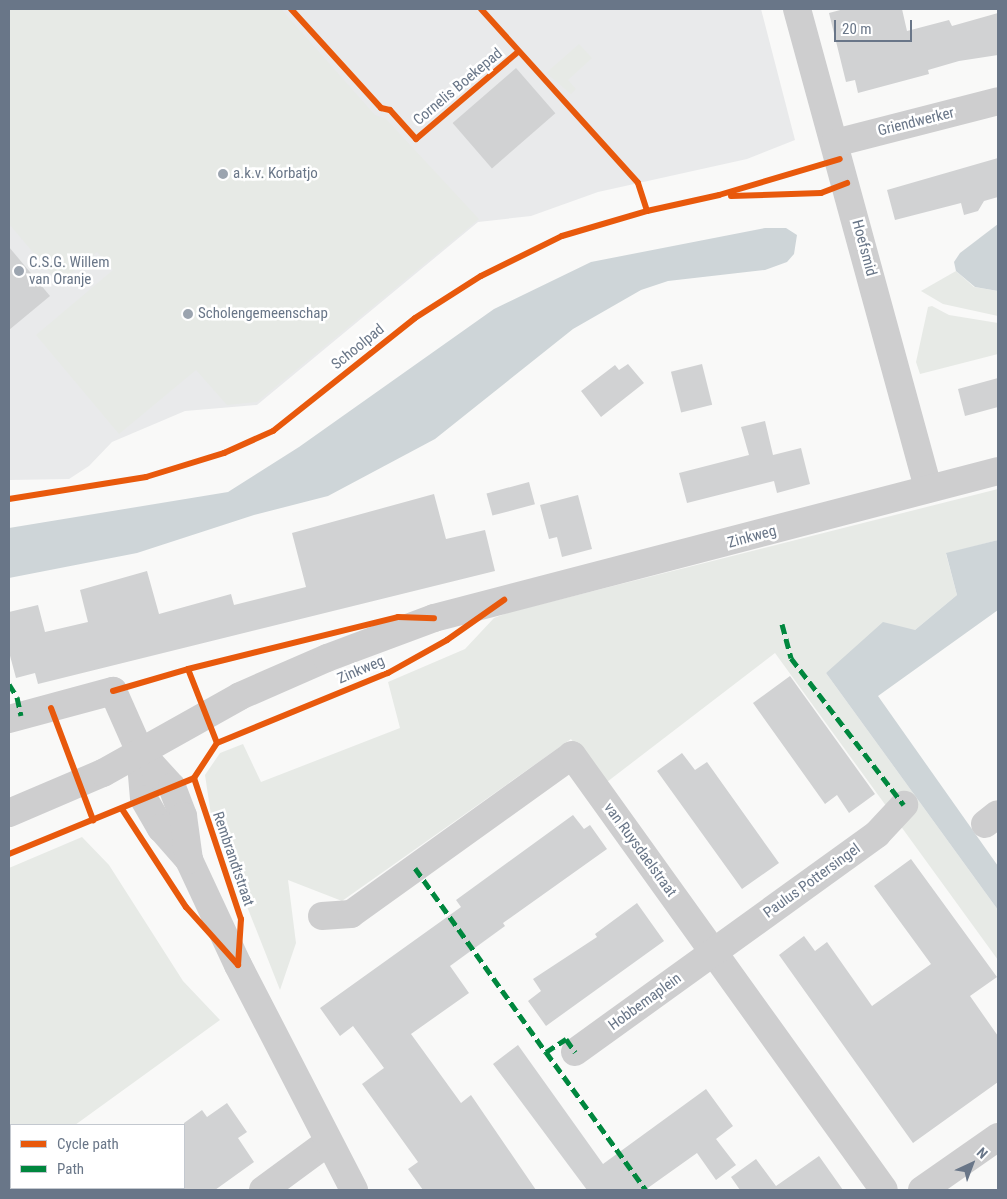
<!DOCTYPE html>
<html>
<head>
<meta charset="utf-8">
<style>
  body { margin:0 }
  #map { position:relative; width:1007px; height:1199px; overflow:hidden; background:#f9f9f8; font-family:"Roboto Condensed",sans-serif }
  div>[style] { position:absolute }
  .built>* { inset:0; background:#e9eaeb }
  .green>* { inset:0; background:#e7eae6 }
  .water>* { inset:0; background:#ced5d8 }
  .building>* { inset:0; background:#d1d2d3; transform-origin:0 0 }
  .minor>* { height:28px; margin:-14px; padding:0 14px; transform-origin:14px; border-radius:14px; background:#cececf }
  .tertiary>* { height:28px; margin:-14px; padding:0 14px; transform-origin:14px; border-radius:14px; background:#cececf }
  .quiet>* { height:5px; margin-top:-2.5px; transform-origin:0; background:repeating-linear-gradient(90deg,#00873e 0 10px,transparent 0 15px) }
  .cycleway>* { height:6px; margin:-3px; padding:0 3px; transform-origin:3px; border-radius:3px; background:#e8590c }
  .dots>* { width:14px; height:14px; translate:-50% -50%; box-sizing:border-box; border:2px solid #fff; border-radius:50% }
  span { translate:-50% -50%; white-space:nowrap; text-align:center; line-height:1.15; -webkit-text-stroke:5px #fff; paint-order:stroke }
  .street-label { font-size:15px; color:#697688 }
  .poi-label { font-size:15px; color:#697688 }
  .left { translate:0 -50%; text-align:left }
  .frame { position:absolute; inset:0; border:10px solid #697688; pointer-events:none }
  .legend { position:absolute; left:10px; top:1124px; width:175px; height:65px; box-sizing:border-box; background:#fff; border:1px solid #c3c8cf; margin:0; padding:6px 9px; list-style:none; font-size:15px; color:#697688 }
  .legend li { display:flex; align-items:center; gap:10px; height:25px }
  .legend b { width:25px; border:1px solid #c3c8cf }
  .north { position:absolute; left:947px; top:1139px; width:50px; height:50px; -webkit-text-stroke:4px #fff; paint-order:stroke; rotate:43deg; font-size:14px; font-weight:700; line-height:20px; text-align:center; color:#697688 }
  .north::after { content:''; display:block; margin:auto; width:18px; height:22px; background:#697688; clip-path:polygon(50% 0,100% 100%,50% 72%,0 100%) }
  .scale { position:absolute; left:834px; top:20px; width:78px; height:22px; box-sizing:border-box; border:2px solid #697688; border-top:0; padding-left:6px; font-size:15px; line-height:18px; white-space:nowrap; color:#697688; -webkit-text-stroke:4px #fff; paint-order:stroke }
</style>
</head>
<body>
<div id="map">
  <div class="built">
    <div style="clip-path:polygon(9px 9px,761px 9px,795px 140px,747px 159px,598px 192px,531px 216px,478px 222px,257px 405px,185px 411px,112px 442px,89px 466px,69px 479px,9px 480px)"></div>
  </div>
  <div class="green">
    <div style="clip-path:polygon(9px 9px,281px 9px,375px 115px,386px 119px,479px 219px,257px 402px,227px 405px,196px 370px,119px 434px,36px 335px,113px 270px,97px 252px,59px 283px,9px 224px)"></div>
    <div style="clip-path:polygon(579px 44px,592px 58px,568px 80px,576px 89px,571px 94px,546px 73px)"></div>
    <div style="clip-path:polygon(956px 271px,974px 287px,998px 291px,998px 316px,943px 304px,921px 291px)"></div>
    <div style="clip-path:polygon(932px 306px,949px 315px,998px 323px,998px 354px,920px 374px,916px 362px,928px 307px)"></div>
    <div style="clip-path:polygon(998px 489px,998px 540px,946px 554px,957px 595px,915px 630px,826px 673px,998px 910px,998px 960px,775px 653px,603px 785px,571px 739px,342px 901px,288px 880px,296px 943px,280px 990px,211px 815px,205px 775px,220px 753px,243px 744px,261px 782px,400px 728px,388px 682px,465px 649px,494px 618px,510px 612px)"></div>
    <div style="clip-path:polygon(82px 837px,109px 865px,183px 981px,220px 1020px,75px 1125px,11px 1125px,9px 1173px,9px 868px)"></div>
  </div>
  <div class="water">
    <div style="clip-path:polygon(998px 224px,998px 291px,975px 287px,956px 271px,954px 262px,960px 253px)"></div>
    <div style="clip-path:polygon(765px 228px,786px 228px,797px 235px,794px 254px,787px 262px,765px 270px,668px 281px,641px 290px,573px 329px,435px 439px,328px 496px,254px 515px,137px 553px,9px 578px,9px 528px,228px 492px,299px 447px,494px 309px,591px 262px)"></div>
    <div style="clip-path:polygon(998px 540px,998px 610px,878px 696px,998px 866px,998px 910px,826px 673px,883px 622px,915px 630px,957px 595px,946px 553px)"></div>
  </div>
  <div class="building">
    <div style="clip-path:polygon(844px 9px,902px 9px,907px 31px,949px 20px,952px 26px,998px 13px,998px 55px,959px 61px,928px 70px,929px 74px,858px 93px,855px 80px,846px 82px,829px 13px)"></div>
    <div style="left:516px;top:68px;width:60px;height:84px;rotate:49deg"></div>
    <div style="clip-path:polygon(998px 158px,998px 197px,984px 201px,978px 211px,964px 215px,961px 203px,895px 220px,887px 190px)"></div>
    <div style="clip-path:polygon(9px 247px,50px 296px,9px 330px)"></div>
    <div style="clip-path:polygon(628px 364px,644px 383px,601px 417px,581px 391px,615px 365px,619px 370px)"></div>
    <div style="left:702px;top:364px;width:42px;height:32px;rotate:76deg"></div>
    <div style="clip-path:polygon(998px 378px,998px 407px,965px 416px,958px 389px)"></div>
    <div style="clip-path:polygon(765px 421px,773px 455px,801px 448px,810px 484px,777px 493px,774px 481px,687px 503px,679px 473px,749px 455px,741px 427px)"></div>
    <div style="left:529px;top:482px;width:23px;height:44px;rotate:75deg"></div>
    <div style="clip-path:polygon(434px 494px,446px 539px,485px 530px,495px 571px,38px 684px,35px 673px,16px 678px,9px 652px,9px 612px,38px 605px,45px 632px,88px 622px,80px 590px,147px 571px,159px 614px,231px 594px,234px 605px,306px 587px,292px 533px)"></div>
    <div style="clip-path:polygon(578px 495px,592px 549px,562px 557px,557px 537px,549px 539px,540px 505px)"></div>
    <div style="clip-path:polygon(790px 676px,875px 794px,849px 813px,837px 795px,825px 804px,753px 703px)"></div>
    <div style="clip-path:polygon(682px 753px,695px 770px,707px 762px,779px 863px,742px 889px,657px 771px)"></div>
    <div style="clip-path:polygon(573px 815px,584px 829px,590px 825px,607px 849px,503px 923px,505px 926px,450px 966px,469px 993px,411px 1034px,461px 1103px,471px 1095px,536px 1190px,423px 1190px,408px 1169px,418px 1162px,362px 1084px,384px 1068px,353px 1026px,340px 1036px,320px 1008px,461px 907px,456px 900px)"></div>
    <div style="clip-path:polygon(911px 859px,997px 977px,970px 996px,998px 1036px,998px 1082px,913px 1143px,779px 955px,804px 936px,815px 951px,827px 942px,872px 1006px,931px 964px,874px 886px)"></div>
    <div style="clip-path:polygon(637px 903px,664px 941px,546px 1026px,528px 1001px,541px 991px,533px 979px,597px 937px,595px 934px)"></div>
    <div style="clip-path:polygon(518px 1045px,603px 1164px,706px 1089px,733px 1126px,716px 1139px,736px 1165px,716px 1180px,697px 1153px,645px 1190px,587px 1190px,493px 1064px)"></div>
    <div style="clip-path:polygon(227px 1103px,247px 1132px,238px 1138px,254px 1162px,215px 1190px,184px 1190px,184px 1123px,202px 1110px,207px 1117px)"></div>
    <div style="clip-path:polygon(819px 1156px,843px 1190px,740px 1190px,731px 1177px,756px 1159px,776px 1186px)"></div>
  </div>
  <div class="minor">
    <div style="left:797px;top:9px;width:497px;rotate:74.7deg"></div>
    <div style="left:835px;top:143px;width:168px;rotate:-14.4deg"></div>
    <div style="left:9px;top:719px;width:108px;rotate:-15.1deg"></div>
    <div style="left:113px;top:691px;width:67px;rotate:66.1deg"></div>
    <div style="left:985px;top:824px;width:16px;rotate:-38deg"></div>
    <div style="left:322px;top:916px;width:29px;rotate:-4deg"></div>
    <div style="left:351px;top:914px;width:272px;rotate:-35.7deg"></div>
    <div style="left:572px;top:755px;width:535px;rotate:54.35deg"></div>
    <div style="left:575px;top:1052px;width:372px;rotate:-35.8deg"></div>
    <div style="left:877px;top:834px;width:40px;rotate:-47deg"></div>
    <div style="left:263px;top:1190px;width:81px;rotate:-36.4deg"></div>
    <div style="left:922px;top:1190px;width:93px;rotate:-34.9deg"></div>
  </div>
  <div class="tertiary">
    <div style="left:140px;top:752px;width:47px;rotate:85.1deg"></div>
    <div style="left:144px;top:799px;width:34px;rotate:60deg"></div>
    <div style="left:161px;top:828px;width:43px;rotate:48.8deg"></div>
    <div style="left:189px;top:860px;width:116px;rotate:65deg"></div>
    <div style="left:238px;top:965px;width:253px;rotate:62.7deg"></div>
    <div style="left:140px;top:752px;width:47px;rotate:47.6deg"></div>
    <div style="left:172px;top:787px;width:31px;rotate:69deg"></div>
    <div style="left:183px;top:816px;width:44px;rotate:82.2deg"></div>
    <div style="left:9px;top:813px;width:102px;rotate:-23.1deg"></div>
    <div style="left:103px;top:773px;width:157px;rotate:-29.3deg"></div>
    <div style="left:240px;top:696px;width:95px;rotate:-23.6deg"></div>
    <div style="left:327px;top:658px;width:114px;rotate:-20.5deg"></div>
    <div style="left:434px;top:618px;width:583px;rotate:-14.61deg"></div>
  </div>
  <div class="quiet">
    <div style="left:782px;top:624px;width:35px;rotate:75deg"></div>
    <div style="left:791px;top:658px;width:185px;rotate:52.5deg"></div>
    <div style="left:9px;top:684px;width:15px;rotate:58deg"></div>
    <div style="left:17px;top:697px;width:19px;rotate:78deg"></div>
    <div style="left:415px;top:868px;width:226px;rotate:54.6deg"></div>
    <div style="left:546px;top:1052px;width:24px;rotate:-33deg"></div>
    <div style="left:566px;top:1039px;width:16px;rotate:55deg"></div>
    <div style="left:546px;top:1052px;width:170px;rotate:54.1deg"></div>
  </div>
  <div class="cycleway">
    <div style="left:291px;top:9px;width:134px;rotate:47.7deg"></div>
    <div style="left:381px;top:108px;width:9px;rotate:13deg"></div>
    <div style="left:390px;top:110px;width:39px;rotate:48deg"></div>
    <div style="left:416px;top:139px;width:134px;rotate:-40.5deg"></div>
    <div style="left:481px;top:9px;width:234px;rotate:47.9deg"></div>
    <div style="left:638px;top:183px;width:29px;rotate:72deg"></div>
    <div style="left:731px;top:196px;width:90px;rotate:-1.9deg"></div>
    <div style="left:821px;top:193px;width:28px;rotate:-21deg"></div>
    <div style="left:9px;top:499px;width:139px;rotate:-9.1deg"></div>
    <div style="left:146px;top:477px;width:82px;rotate:-17.1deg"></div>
    <div style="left:224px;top:453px;width:54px;rotate:-24.2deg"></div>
    <div style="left:273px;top:431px;width:181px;rotate:-38.5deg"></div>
    <div style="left:415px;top:318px;width:78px;rotate:-32.5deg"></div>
    <div style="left:481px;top:276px;width:90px;rotate:-26.3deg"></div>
    <div style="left:562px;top:236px;width:89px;rotate:-16.4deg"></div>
    <div style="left:647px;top:211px;width:74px;rotate:-12.5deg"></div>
    <div style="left:719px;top:195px;width:126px;rotate:-16.6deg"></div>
    <div style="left:188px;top:669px;width:216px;rotate:-13.9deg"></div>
    <div style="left:398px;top:617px;width:36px;rotate:2deg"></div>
    <div style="left:113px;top:691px;width:78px;rotate:-16.3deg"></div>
    <div style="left:188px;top:669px;width:79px;rotate:68.6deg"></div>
    <div style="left:51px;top:708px;width:120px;rotate:69.4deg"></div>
    <div style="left:194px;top:778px;width:149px;rotate:71.6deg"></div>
    <div style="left:241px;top:919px;width:46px;rotate:93.7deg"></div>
    <div style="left:122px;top:809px;width:117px;rotate:56.9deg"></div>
    <div style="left:186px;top:907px;width:78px;rotate:48.1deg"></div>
    <div style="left:9px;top:854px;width:200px;rotate:-22.3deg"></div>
    <div style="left:194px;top:778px;width:42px;rotate:-56.7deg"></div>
    <div style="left:217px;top:743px;width:185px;rotate:-22.3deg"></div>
    <div style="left:388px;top:673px;width:68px;rotate:-29.2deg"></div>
    <div style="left:447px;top:640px;width:70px;rotate:-35.1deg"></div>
  </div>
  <div class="dots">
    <div style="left:223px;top:174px;background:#9ba4af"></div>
    <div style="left:19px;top:271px;background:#9ba4af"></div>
    <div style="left:188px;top:314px;background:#9ba4af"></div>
  </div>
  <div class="street-label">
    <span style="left:458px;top:87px;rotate:-40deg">Cornelis Boekepad</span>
    <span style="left:916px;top:122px;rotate:-14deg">Griendwerker</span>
    <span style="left:864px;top:248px;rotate:75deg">Hoefsmid</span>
    <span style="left:358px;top:347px;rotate:-39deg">Schoolpad</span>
    <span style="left:752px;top:537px;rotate:-15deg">Zinkweg</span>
    <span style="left:361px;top:670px;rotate:-23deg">Zinkweg</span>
    <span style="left:640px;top:850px;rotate:54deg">van Ruysdaelstraat</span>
    <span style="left:233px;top:859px;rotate:71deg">Rembrandtstraat</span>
    <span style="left:812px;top:881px;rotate:-36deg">Paulus Pottersingel</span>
    <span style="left:645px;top:1002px;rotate:-36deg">Hobbemaplein</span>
  </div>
  <div class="poi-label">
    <span class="left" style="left:233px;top:174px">a.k.v. Korbatjo</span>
    <span class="left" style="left:29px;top:271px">C.S.G. Willem<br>van Oranje</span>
    <span class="left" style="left:198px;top:314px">Scholengemeenschap</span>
  </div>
  <div class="frame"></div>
  <ul class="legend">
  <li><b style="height:6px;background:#e8590c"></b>Cycle path</li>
  <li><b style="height:6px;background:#00873e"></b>Path</li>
  </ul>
  <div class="north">N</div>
  <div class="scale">20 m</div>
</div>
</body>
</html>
